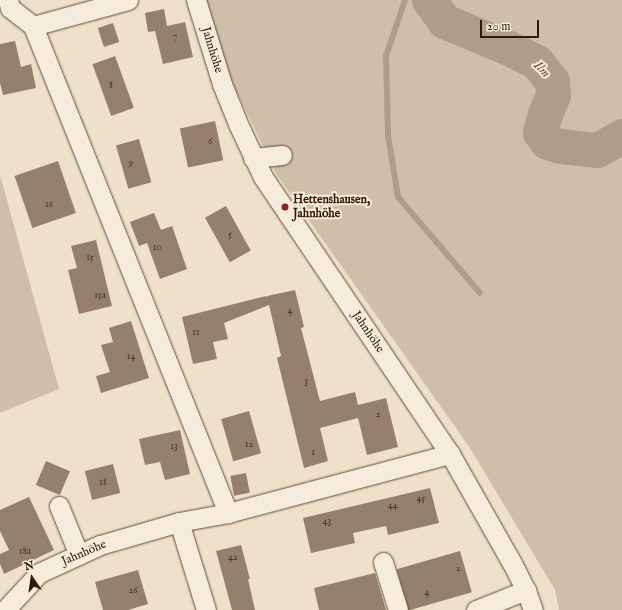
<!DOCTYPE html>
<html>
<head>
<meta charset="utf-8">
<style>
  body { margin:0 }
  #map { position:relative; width:622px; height:610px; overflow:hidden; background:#efe1c9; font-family:"IM FELL English",serif }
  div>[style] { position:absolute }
  .green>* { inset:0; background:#cfbfa8 }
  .stream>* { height:6px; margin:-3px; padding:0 3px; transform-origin:3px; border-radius:3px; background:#af9d87 }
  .river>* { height:35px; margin:-17.5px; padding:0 17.5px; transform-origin:17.5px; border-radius:17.5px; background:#af9d87 }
  .building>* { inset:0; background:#95816b; transform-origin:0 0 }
  .roads { filter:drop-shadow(0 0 1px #634a37) drop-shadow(0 0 1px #634a37) }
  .minor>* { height:19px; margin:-9.5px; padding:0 9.5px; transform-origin:9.5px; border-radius:9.5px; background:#f5ecdc }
  .dots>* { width:11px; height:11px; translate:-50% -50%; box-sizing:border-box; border:2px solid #f5ecdc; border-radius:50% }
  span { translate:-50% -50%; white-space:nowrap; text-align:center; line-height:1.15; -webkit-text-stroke:4px #f5ecdc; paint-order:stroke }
  .number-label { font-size:10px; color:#4c321f }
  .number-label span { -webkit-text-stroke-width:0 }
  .street-label { font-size:12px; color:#341806 }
  .poi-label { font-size:12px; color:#341806; font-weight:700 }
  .left { translate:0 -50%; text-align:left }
  .water-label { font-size:13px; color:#654d3a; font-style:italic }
  .north { position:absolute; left:12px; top:558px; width:40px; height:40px; -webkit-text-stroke:3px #f5ecdc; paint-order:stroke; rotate:347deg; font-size:11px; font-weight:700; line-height:16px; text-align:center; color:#341806 }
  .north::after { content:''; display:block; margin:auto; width:14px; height:18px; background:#341806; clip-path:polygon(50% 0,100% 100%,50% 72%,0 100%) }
  .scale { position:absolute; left:480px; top:20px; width:59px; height:18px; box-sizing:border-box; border:2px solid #341806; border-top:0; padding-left:5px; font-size:12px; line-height:14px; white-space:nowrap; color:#341806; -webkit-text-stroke:3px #f5ecdc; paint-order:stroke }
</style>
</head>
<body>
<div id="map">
  <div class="green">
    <div style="clip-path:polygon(192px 0,622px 0,622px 610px,559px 610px,555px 590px,470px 448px,277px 175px)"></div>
    <div style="clip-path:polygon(0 175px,59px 389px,0 413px)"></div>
  </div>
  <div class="stream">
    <div style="left:405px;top:0;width:59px;rotate:108.7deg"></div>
    <div style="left:386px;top:56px;width:79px;rotate:88.5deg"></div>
    <div style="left:388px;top:135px;width:63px;rotate:80.8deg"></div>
    <div style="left:398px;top:197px;width:126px;rotate:49.5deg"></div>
  </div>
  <div class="river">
    <div style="left:429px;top:0;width:26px;rotate:54deg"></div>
    <div style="left:444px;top:21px;width:73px;rotate:22.7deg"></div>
    <div style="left:511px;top:49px;width:29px;rotate:27deg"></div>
    <div style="left:537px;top:62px;width:24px;rotate:52deg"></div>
    <div style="left:552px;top:81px;width:14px;rotate:86deg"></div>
    <div style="left:553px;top:95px;width:21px;rotate:113deg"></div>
    <div style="left:545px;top:114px;width:19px;rotate:106deg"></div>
    <div style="left:540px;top:132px;width:12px;rotate:55deg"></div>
    <div style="left:547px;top:142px;width:14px;rotate:17deg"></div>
    <div style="left:560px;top:146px;width:37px;rotate:6deg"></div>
    <div style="left:597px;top:150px;width:29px;rotate:-29deg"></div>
  </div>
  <div class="building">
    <div style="clip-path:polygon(164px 9px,167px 26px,185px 22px,193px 57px,163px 64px,155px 31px,148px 32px,145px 13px)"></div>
    <div style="left:113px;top:23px;width:20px;height:16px;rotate:72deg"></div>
    <div style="clip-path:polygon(15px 41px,21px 67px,31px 64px,36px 88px,3px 95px,0 83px,0 44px)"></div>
    <div style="left:115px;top:56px;width:55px;height:24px;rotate:70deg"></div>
    <div style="left:215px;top:121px;width:40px;height:36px;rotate:78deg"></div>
    <div style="left:139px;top:139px;width:45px;height:24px;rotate:74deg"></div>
    <div style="left:58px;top:161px;width:55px;height:46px;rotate:71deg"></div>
    <div style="left:226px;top:206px;width:51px;height:24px;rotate:61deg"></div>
    <div style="clip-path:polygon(154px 213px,161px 230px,172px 226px,187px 269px,160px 279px,147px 243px,139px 246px,130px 222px)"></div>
    <div style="clip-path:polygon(96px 240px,112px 306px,79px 314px,68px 270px,77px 268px,71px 246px)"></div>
    <div style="clip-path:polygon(295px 290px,304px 327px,301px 328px,320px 401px,355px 392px,358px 405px,386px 398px,398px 447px,367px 455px,358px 418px,320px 428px,328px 461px,304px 468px,277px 358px,281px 356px,269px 305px,224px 323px,228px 339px,213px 342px,217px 359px,193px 364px,182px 317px,266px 296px,267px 298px,267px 296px)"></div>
    <div style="clip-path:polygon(131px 321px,149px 378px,101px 393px,96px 376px,110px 372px,101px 345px,113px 342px,109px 328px)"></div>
    <div style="left:249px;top:411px;width:44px;height:29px;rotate:74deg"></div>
    <div style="clip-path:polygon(180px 430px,190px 474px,165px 480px,160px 462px,145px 465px,139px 439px)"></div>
    <div style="left:46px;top:461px;width:26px;height:26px;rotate:23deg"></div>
    <div style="left:113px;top:464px;width:30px;height:29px;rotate:76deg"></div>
    <div style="left:246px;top:473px;width:20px;height:16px;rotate:79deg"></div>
    <div style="clip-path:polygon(430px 488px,439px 523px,388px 535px,386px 526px,353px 533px,355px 543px,311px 553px,303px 518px)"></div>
    <div style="clip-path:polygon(29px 497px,54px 550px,4px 574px,0 564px,0 554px,9px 550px,0 531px,0 510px)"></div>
    <div style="clip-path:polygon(241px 545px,250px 579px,248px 579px,255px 610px,232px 610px,216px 551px)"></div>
    <div style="left:460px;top:551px;width:43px;height:66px;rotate:74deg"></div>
    <div style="clip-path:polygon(138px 570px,148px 604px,128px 610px,103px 610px,95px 582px)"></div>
    <div style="clip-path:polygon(375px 573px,386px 610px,319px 610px,314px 588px)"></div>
  </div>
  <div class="roads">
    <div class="minor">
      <div style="left:8px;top:0;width:8px;rotate:76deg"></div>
      <div style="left:10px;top:8px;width:29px;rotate:38deg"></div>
      <div style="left:128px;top:0;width:98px;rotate:164.7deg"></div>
      <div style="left:33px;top:26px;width:525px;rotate:68.18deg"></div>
      <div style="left:196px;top:0;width:88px;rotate:72.8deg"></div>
      <div style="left:222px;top:84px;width:45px;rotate:68deg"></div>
      <div style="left:239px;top:126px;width:56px;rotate:64.8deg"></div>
      <div style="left:263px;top:177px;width:334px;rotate:56deg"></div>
      <div style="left:450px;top:454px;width:125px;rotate:60.4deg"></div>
      <div style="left:512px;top:563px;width:30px;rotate:63deg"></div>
      <div style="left:526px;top:590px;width:21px;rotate:71deg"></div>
      <div style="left:253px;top:158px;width:29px;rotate:-6deg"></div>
      <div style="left:59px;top:506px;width:53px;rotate:67.8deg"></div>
      <div style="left:179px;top:522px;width:92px;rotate:72.9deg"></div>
      <div style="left:383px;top:562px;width:50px;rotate:72.6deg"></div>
      <div style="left:5px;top:610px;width:50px;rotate:-47.4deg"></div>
      <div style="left:39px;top:573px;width:67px;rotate:-24.7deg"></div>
      <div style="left:100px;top:545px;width:82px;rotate:-16.2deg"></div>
      <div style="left:179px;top:522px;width:50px;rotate:-10.4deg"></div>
      <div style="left:228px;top:513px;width:230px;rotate:-14.9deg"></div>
      <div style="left:476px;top:610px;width:54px;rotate:-21.8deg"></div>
    </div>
  </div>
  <div class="dots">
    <div style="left:285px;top:207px;background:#8f2418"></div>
  </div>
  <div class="number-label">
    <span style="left:175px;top:37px">7</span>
    <span style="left:111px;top:86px">8</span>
    <span style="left:210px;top:142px">6</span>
    <span style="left:131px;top:164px">9</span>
    <span style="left:49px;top:205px">16</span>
    <span style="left:230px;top:235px">5</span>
    <span style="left:157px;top:248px">10</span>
    <span style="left:90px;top:258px">15</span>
    <span style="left:100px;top:296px">15a</span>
    <span style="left:290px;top:311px">4</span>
    <span style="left:196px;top:333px">11</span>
    <span style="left:131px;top:357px">14</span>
    <span style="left:306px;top:382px">3</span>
    <span style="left:378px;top:415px">2</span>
    <span style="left:249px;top:445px">12</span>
    <span style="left:174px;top:447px">13</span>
    <span style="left:313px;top:453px">1</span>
    <span style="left:103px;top:483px">18</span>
    <span style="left:421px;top:499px">45</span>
    <span style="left:393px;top:506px">44</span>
    <span style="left:327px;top:522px">43</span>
    <span style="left:25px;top:552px">18a</span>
    <span style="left:233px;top:558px">42</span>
    <span style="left:458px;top:569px">2</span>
    <span style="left:133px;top:591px">26</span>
    <span style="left:427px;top:593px">4</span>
  </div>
  <div class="street-label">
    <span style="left:212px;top:50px;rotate:73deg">Jahnhöhe</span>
    <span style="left:368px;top:332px;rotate:56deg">Jahnhöhe</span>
    <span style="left:84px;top:553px;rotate:-23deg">Jahnhöhe</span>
  </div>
  <div class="poi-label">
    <span class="left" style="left:293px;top:207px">Hettenshausen,<br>Jahnhöhe</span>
  </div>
  <div class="water-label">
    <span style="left:541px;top:70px;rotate:46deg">Ilm</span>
  </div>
  <div class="north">N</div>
  <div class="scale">20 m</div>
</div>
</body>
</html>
